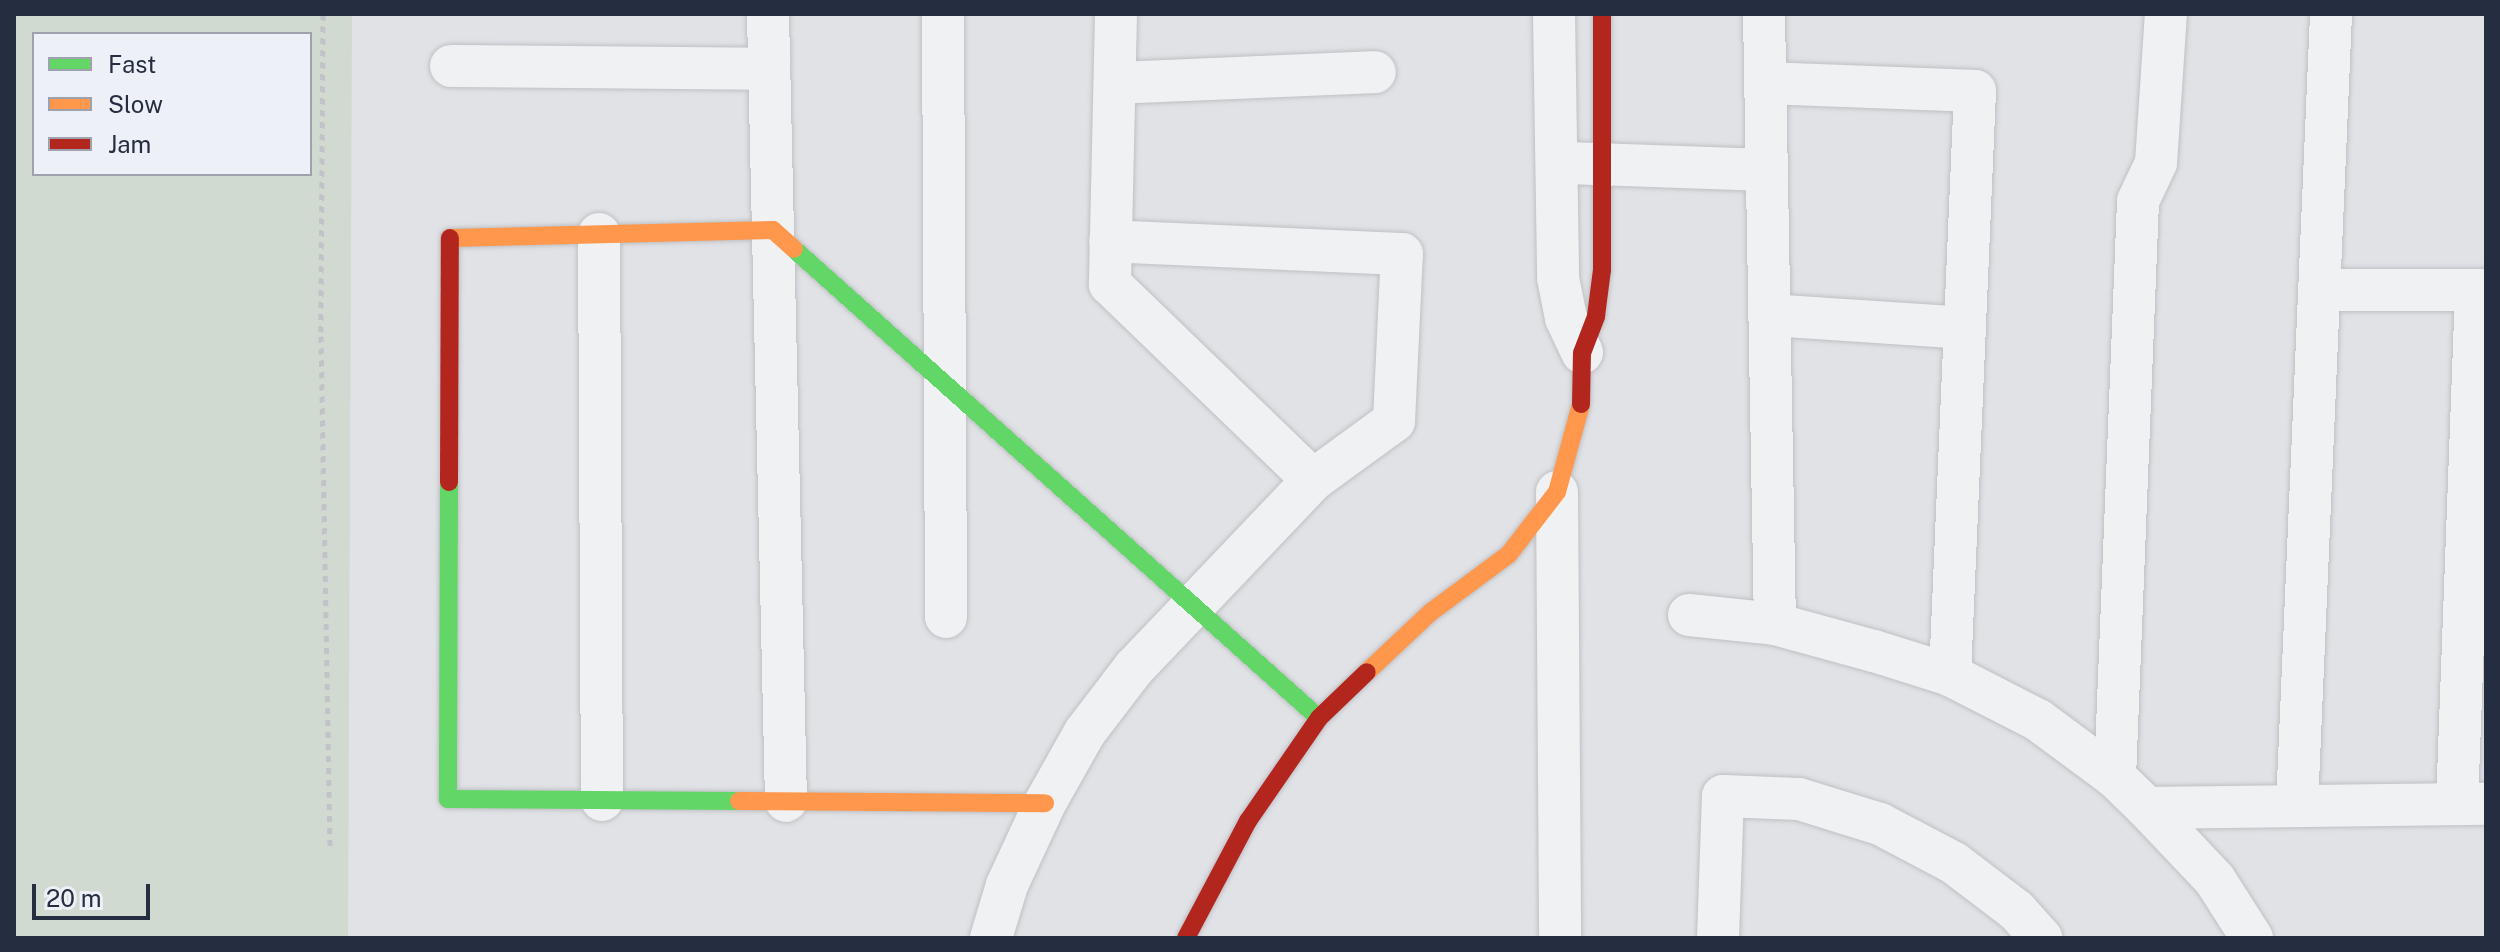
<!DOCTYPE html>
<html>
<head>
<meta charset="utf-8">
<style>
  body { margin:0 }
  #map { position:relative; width:2500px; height:952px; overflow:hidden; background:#e1e2e6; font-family:"Public Sans",sans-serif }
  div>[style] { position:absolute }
  .green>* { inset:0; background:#d0dad0 }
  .path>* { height:5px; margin-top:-2.5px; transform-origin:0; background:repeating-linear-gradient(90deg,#c2c3c8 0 6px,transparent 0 12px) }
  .roads { filter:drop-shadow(0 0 2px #bfc0c4) drop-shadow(0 0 2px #bfc0c4) }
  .street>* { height:42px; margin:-21px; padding:0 21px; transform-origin:21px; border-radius:21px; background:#f0f1f3 }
  .fast>* { height:18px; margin:-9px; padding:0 9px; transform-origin:9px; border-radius:9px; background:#63d668 }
  .slow>* { height:18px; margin:-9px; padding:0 9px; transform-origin:9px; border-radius:9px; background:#ff974d }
  .jam>* { height:18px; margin:-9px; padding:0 9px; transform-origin:9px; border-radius:9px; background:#b3261e }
  span { translate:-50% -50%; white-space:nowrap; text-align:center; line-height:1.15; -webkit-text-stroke:6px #edf0f6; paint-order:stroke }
  .frame { position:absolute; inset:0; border:16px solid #252e41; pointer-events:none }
  .legend { position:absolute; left:32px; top:32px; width:280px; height:144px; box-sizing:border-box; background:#edf0f6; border:2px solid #9da2ae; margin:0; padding:10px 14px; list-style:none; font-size:24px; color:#252e41 }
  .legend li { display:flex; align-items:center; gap:16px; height:40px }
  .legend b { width:40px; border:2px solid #9da2ae }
  .scale { position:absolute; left:32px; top:884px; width:118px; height:36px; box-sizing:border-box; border:4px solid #252e41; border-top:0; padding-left:10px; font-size:24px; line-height:28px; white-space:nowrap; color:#252e41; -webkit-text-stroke:6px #edf0f6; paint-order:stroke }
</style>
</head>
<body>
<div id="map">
  <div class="green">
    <div style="clip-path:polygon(evenodd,14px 14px,352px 14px,348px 938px,14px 938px,14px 14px,34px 34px,310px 34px,310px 174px,34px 174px,34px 34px)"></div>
  </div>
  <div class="path">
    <div style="left:323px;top:14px;width:322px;rotate:90.4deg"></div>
    <div style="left:321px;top:336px;width:511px;rotate:88.99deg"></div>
  </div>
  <div class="roads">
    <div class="street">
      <div style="left:768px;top:14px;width:787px;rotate:88.69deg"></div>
      <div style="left:943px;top:14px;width:603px;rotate:89.71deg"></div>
      <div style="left:1116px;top:14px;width:270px;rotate:91.3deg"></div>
      <div style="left:1110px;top:284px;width:282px;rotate:44deg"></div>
      <div style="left:1554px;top:14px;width:264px;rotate:89.1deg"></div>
      <div style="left:1558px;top:278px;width:41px;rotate:78.7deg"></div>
      <div style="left:1566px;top:318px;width:38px;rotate:65deg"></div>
      <div style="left:1764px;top:14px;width:610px;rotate:88.97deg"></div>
      <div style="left:451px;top:66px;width:318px;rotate:0.5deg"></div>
      <div style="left:1116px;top:83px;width:259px;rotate:-2.4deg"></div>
      <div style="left:1766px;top:83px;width:209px;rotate:2.2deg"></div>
      <div style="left:1975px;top:91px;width:585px;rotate:92.45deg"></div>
      <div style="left:1567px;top:163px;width:200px;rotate:2deg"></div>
      <div style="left:599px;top:234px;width:566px;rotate:89.7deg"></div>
      <div style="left:2320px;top:290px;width:166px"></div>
      <div style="left:1770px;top:315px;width:195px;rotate:3.8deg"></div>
      <div style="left:1557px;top:492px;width:446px;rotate:89.6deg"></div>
      <div style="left:1689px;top:615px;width:86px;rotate:6deg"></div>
      <div style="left:1775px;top:624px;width:103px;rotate:15.3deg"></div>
      <div style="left:1874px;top:651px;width:80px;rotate:17.5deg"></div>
      <div style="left:1950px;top:675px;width:99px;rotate:27.1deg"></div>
      <div style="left:2038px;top:720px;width:96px;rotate:36.5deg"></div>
      <div style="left:2115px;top:777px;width:45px;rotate:44.1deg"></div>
      <div style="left:2147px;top:808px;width:99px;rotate:46.6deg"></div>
      <div style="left:2215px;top:880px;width:69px;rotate:57.5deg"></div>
      <div style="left:2115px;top:777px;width:576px;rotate:-87.71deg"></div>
      <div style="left:2138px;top:201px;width:42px;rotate:-64.7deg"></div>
      <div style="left:2156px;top:163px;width:149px;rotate:-86.2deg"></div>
      <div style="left:2457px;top:804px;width:514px;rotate:-87.88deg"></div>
      <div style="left:2297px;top:806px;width:793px;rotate:-87.54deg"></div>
      <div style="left:2147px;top:808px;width:339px;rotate:-0.7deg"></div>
      <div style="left:991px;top:938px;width:55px;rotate:-73.2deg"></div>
      <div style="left:1007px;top:885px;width:90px;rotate:-65.1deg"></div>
      <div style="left:1045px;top:803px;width:81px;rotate:-60.6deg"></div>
      <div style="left:1085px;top:732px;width:81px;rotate:-52.6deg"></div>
      <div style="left:1134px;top:668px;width:260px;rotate:-46.4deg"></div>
      <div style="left:1313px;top:480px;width:100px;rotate:-36.1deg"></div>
      <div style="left:1394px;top:421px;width:167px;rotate:-87.3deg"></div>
      <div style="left:1402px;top:254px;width:292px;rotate:-177.5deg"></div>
      <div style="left:1718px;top:938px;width:142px;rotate:-88deg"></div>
      <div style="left:1723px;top:796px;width:76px;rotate:2.3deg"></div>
      <div style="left:1799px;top:799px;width:85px;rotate:17.2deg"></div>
      <div style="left:1880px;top:824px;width:84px;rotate:27.8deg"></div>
      <div style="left:1954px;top:863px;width:78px;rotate:37.2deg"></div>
      <div style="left:2016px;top:910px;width:38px;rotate:48deg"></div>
    </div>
    <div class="fast">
      <div style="left:794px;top:249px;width:704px;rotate:41.78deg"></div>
      <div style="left:449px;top:482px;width:317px;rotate:90.2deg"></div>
      <div style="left:448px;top:799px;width:291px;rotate:0.4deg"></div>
    </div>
    <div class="slow">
      <div style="left:450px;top:238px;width:323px;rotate:-1.4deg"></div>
      <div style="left:773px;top:230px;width:28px;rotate:42deg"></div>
      <div style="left:1367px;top:672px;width:88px;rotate:-43.2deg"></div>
      <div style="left:1431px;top:612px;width:97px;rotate:-36.6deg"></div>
      <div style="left:1509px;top:554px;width:78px;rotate:-52.3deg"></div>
      <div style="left:1557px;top:492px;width:91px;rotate:-74.7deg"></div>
      <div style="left:739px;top:801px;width:306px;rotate:0.4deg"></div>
    </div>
    <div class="jam">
      <div style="left:1581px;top:404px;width:51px;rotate:-88.9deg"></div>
      <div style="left:1582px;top:353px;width:40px;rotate:-69deg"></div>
      <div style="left:1596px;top:316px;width:46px;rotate:-82.6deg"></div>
      <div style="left:1602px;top:270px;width:256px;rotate:-90deg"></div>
      <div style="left:449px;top:482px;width:244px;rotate:-89.8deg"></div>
      <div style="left:1186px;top:938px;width:132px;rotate:-62.1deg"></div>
      <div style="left:1248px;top:821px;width:125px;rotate:-55.4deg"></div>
      <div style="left:1319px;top:718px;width:66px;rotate:-43.8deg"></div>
    </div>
  </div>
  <div class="frame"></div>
  <ul class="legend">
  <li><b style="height:10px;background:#63d668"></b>Fast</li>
  <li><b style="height:10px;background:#ff974d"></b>Slow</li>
  <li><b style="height:10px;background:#b3261e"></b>Jam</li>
  </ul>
  <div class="scale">20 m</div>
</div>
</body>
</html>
